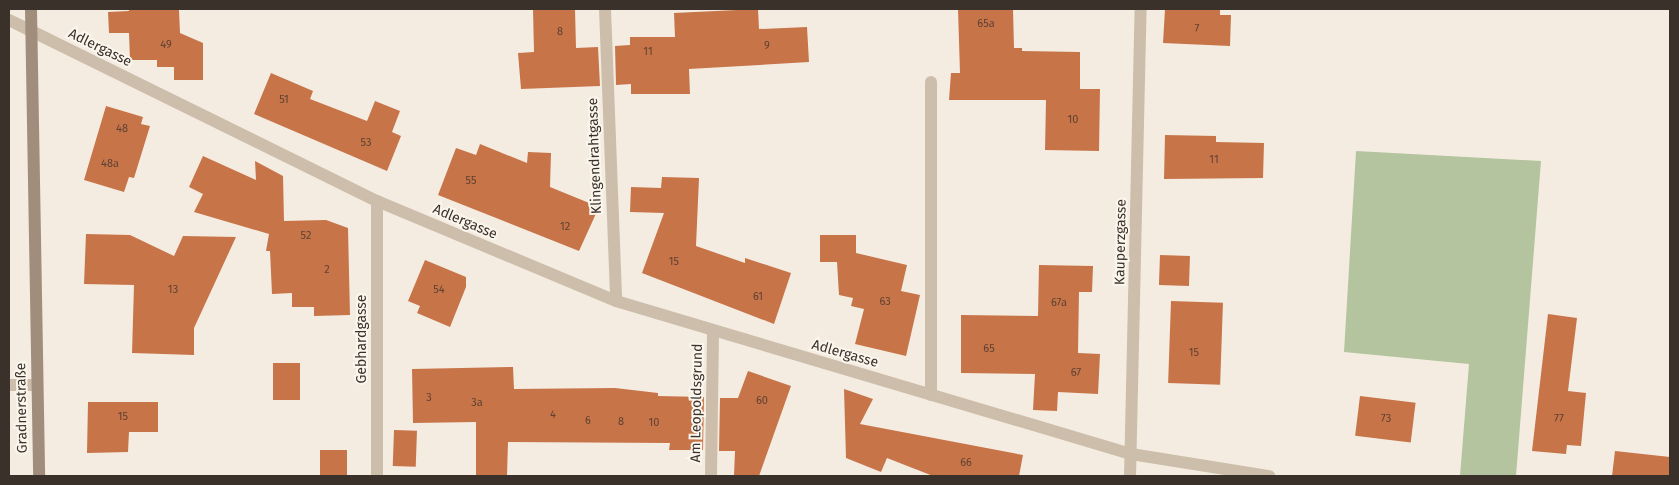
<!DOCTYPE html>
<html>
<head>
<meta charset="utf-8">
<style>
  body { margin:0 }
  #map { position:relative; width:1679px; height:485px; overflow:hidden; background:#f4ece0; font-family:"Fira Sans",sans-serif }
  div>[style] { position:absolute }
  .green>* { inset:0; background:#b4c49f }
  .building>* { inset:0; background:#c87449; transform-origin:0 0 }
  .service>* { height:12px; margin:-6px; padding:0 6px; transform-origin:6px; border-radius:6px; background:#cdbeab }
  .minor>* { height:12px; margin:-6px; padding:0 6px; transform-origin:6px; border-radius:6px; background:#cdbeab }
  .secondary>* { height:12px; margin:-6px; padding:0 6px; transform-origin:6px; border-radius:6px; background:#a18d7c }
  span { translate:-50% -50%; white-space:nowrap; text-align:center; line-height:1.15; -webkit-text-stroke:4px #fbf6ed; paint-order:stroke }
  .number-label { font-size:11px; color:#5e4232 }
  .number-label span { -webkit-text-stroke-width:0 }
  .street-label { font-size:14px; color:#3a312a }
  .frame { position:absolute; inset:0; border:10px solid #3a312a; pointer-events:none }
</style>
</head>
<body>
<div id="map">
  <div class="green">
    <div style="clip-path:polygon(1356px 151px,1541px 161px,1516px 476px,1460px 476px,1469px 364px,1344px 352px)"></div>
  </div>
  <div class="building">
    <div style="clip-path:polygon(129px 9px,179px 10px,180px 33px,203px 43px,203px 80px,174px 80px,174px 67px,157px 67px,157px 60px,130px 60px,129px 33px,109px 33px,108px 12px,129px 11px)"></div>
    <div style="clip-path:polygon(533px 9px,575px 9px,576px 48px,598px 47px,600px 86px,521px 89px,518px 53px,534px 52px)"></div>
    <div style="clip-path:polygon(758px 9px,759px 29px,807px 27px,809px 62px,689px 69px,690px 94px,631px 94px,631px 84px,616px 85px,615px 46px,630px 45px,630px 37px,675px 37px,674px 13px)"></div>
    <div style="clip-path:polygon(958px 9px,1013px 9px,1014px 48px,1022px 48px,1022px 51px,1080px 52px,1080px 89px,1100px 89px,1099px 151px,1045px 150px,1046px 100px,949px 100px,951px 73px,960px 73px)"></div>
    <div style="clip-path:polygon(1165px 9px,1220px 9px,1220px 15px,1231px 15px,1230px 46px,1163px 43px)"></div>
    <div style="clip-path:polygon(271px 73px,313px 91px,310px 99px,367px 121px,375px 101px,400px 111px,392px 132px,401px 136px,387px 171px,254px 114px)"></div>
    <div style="clip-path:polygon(106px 106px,143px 117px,141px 124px,150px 126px,134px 178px,129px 177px,124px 192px,84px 180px)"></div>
    <div style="clip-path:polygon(1165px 135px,1216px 136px,1216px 142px,1264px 143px,1263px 178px,1164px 179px)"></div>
    <div style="clip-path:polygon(480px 144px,527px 163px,528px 152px,551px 153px,550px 187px,599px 207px,579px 251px,438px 195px,456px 148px,476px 155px)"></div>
    <div style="clip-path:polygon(203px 156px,256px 180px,255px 161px,283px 176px,284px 221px,326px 220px,348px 228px,350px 315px,314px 316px,314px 307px,292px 307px,292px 293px,272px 294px,270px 251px,266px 251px,269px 234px,194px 212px,203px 194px,189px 187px)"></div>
    <div style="clip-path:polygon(662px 177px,699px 178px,696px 246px,745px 263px,745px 258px,791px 273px,774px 324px,642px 273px,664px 213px,630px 212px,631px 187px,661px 188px)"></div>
    <div style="clip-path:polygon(86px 234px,130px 235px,174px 256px,183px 236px,236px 237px,194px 328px,194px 355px,132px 353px,134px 285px,84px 284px)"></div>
    <div style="clip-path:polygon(820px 235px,856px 235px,856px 253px,907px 265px,901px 291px,920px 295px,906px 356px,855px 344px,864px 309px,851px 306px,853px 298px,839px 295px,837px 262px,820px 262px)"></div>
    <div style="left:1160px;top:255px;width:30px;height:30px;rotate:2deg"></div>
    <div style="clip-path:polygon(425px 260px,466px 277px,466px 287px,450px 327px,417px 313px,420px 306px,408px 301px)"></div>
    <div style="clip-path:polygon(1039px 265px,1093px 266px,1092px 292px,1079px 292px,1078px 353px,1100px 354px,1098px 394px,1058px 392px,1057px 411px,1033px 410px,1035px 374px,961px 373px,961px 315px,1038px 316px)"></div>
    <div style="left:1171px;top:301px;width:52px;height:82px;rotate:2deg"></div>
    <div style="clip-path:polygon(1548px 314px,1577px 318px,1568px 391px,1586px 393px,1581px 446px,1567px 445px,1566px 454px,1532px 451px)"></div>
    <div style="left:273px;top:363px;width:27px;height:37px"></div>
    <div style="clip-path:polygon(513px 367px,514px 389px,615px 388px,658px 393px,658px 396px,704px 397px,703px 450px,669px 450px,670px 443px,508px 442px,507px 476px,476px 476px,476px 422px,413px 423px,412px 369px)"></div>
    <div style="clip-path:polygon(748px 371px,791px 386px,759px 476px,734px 476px,735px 451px,719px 451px,720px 398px,738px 398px)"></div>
    <div style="clip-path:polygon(844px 389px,873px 399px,860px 424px,1023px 455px,1019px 476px,933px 476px,887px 458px,881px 472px,846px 458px)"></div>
    <div style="left:1360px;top:396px;width:56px;height:40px;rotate:7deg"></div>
    <div style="clip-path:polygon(88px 402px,158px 402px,158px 432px,129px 432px,128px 452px,87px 453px)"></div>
    <div style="left:394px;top:430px;width:23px;height:36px;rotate:2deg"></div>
    <div style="left:320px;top:450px;width:27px;height:26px"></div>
    <div style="clip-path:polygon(1615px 451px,1670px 457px,1670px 476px,1612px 476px)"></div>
  </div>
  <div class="service">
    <div style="left:9px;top:385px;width:28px"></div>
  </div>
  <div class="minor">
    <div style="left:605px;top:9px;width:292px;rotate:87.8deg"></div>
    <div style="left:9px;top:20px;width:410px;rotate:26.2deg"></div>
    <div style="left:377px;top:201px;width:259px;rotate:22.7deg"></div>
    <div style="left:616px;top:301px;width:537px;rotate:16.55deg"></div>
    <div style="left:1131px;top:454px;width:140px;rotate:9.1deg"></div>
    <div style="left:931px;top:395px;width:313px;rotate:-90deg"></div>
    <div style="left:377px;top:476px;width:275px;rotate:-90deg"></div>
    <div style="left:711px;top:476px;width:145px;rotate:-89.2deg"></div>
    <div style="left:1130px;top:476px;width:467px;rotate:-88.7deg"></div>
  </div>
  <div class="secondary">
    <div style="left:31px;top:9px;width:467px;rotate:89deg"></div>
  </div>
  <div class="number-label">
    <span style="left:986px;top:24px">65a</span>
    <span style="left:1197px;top:29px">7</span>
    <span style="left:560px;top:32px">8</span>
    <span style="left:166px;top:45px">49</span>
    <span style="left:767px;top:46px">9</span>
    <span style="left:648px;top:52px">11</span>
    <span style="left:284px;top:100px">51</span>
    <span style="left:1073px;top:120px">10</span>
    <span style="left:122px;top:129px">48</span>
    <span style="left:366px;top:143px">53</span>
    <span style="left:1214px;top:160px">11</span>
    <span style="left:110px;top:164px">48a</span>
    <span style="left:471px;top:181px">55</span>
    <span style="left:565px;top:227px">12</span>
    <span style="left:306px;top:236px">52</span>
    <span style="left:674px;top:262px">15</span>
    <span style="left:327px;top:270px">2</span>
    <span style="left:173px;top:290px">13</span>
    <span style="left:439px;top:290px">54</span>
    <span style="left:758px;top:297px">61</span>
    <span style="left:885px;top:302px">63</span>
    <span style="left:1059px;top:303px">67a</span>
    <span style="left:989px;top:349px">65</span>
    <span style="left:1194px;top:353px">15</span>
    <span style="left:1076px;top:373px">67</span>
    <span style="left:429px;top:398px">3</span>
    <span style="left:762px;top:401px">60</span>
    <span style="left:477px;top:403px">3a</span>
    <span style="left:553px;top:415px">4</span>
    <span style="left:123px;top:417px">15</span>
    <span style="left:1386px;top:419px">73</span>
    <span style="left:1559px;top:419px">77</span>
    <span style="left:588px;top:421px">6</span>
    <span style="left:621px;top:422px">8</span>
    <span style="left:654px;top:423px">10</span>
    <span style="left:966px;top:463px">66</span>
  </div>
  <div class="street-label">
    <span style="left:100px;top:48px;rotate:26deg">Adlergasse</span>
    <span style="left:595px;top:156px;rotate:-92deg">Klingendrahtgasse</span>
    <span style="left:465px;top:222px;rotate:23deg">Adlergasse</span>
    <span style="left:1121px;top:242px;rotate:-89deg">Kauperzgasse</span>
    <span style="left:362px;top:339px;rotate:-90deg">Gebhardgasse</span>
    <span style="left:845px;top:354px;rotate:16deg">Adlergasse</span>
    <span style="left:697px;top:403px;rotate:-89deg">Am Leopoldsgrund</span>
    <span style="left:22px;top:408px;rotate:-91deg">Gradnerstraße</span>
  </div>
  <div class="frame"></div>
</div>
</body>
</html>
